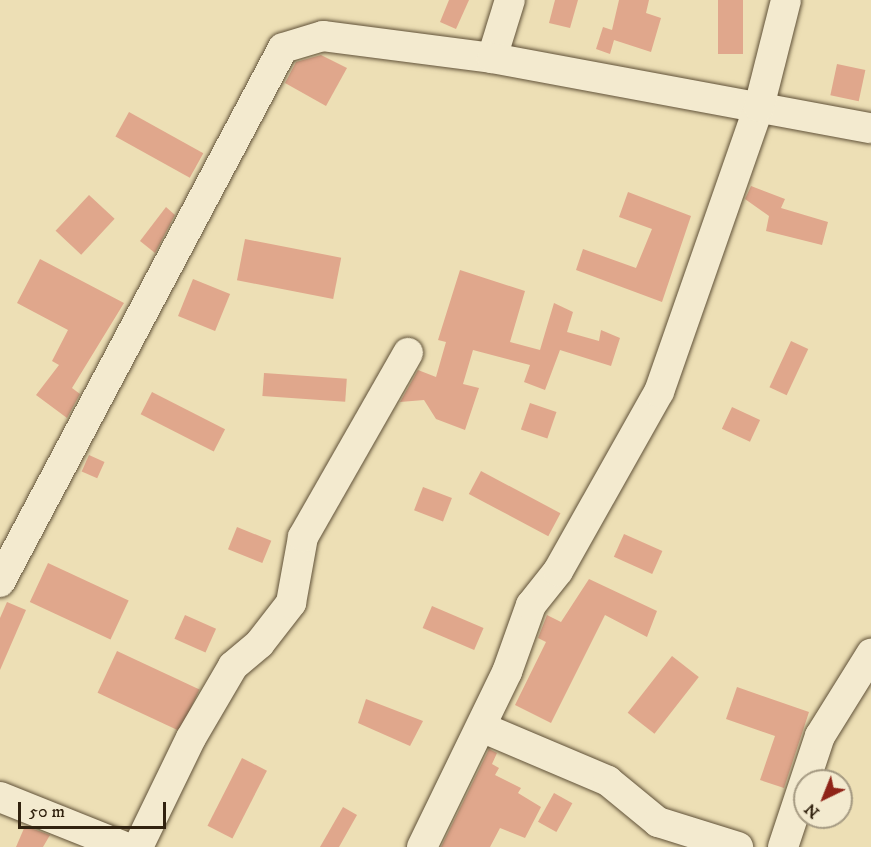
<!DOCTYPE html>
<html>
<head>
<meta charset="utf-8">
<style>
  body { margin:0 }
  #map { position:relative; width:871px; height:847px; overflow:hidden; background:#eddfb5; font-family:"IM FELL DW Pica",serif }
  div>[style] { position:absolute }
  .building>* { inset:0; background:#e0a78c; transform-origin:0 0 }
  .roads { filter:drop-shadow(0 0 2px #605138) drop-shadow(0 0 2px #605138) }
  .minor>* { height:30px; margin:-15px; padding:0 15px; transform-origin:15px; border-radius:15px; background:#f3eacf }
  span { translate:-50% -50%; white-space:nowrap; text-align:center; line-height:1.15; -webkit-text-stroke:4.5px #f3eacf; paint-order:stroke }
  .north { position:absolute; left:793px; top:769px; width:60px; height:60px; box-sizing:border-box; background:#f3eacf; border:2px solid #a59a82; border-radius:50%; rotate:223deg; font-size:16px; font-weight:700; line-height:24px; text-align:center; color:#31220f }
  .north::after { content:''; display:block; margin:auto; width:21px; height:27px; background:#8f2418; clip-path:polygon(50% 0,100% 100%,50% 72%,0 100%) }
  .scale { position:absolute; left:18px; top:802px; width:148px; height:27px; box-sizing:border-box; border:3px solid #31220f; border-top:0; padding-left:8px; font-size:18px; line-height:21px; white-space:nowrap; color:#31220f; -webkit-text-stroke:4px #f3eacf; paint-order:stroke }
</style>
</head>
<body>
<div id="map">
  <div class="building">
    <div style="clip-path:polygon(449px 0,469px 0,456px 29px,440px 22px)"></div>
    <div style="clip-path:polygon(555px 0,578px 0,570px 28px,549px 23px)"></div>
    <div style="clip-path:polygon(619px 0,649px 0,646px 13px,661px 18px,651px 52px,614px 40px,610px 54px,596px 49px,603px 27px,612px 30px)"></div>
    <div style="left:718px;top:0;width:25px;height:54px"></div>
    <div style="clip-path:polygon(321px 55px,347px 68px,326px 106px,285px 83px,296px 62px)"></div>
    <div style="left:837px;top:64px;width:29px;height:32px;rotate:12deg"></div>
    <div style="left:129px;top:112px;width:85px;height:28px;rotate:29deg"></div>
    <div style="clip-path:polygon(751px 186px,785px 199px,781px 208px,828px 222px,822px 245px,766px 231px,769px 216px,745px 199px)"></div>
    <div style="clip-path:polygon(628px 192px,691px 216px,662px 302px,576px 270px,583px 249px,636px 268px,652px 229px,619px 217px)"></div>
    <div style="left:89px;top:195px;width:35px;height:49px;rotate:43deg"></div>
    <div style="clip-path:polygon(166px 207px,175px 215px,155px 253px,140px 241px)"></div>
    <div style="left:245px;top:239px;width:98px;height:42px;rotate:11deg"></div>
    <div style="clip-path:polygon(40px 259px,124px 303px,72px 388px,80px 394px,67px 418px,36px 395px,59px 365px,52px 361px,68px 330px,17px 303px)"></div>
    <div style="clip-path:polygon(460px 270px,525px 291px,510px 342px,540px 350px,554px 303px,573px 312px,567px 332px,599px 341px,601px 330px,620px 338px,611px 366px,560px 350px,545px 390px,524px 382px,530px 365px,473px 350px,463px 384px,479px 388px,465px 430px,436px 419px,424px 400px,400px 402px,418px 370px,436px 377px,446px 342px,438px 340px)"></div>
    <div style="left:193px;top:279px;width:40px;height:40px;rotate:22deg"></div>
    <div style="left:791px;top:341px;width:19px;height:51px;rotate:25deg"></div>
    <div style="left:264px;top:373px;width:83px;height:23px;rotate:4deg"></div>
    <div style="left:152px;top:392px;width:82px;height:25px;rotate:27deg"></div>
    <div style="left:530px;top:403px;width:28px;height:28px;rotate:19deg"></div>
    <div style="left:732px;top:407px;width:31px;height:24px;rotate:25deg"></div>
    <div style="left:89px;top:455px;width:17px;height:18px;rotate:24deg"></div>
    <div style="left:481px;top:471px;width:90px;height:26px;rotate:28deg"></div>
    <div style="left:423px;top:487px;width:31px;height:25px;rotate:21deg"></div>
    <div style="left:237px;top:527px;width:37px;height:24px;rotate:22deg"></div>
    <div style="left:624px;top:534px;width:42px;height:25px;rotate:24deg"></div>
    <div style="left:48px;top:563px;width:89px;height:43px;rotate:25deg"></div>
    <div style="clip-path:polygon(589px 579px,657px 611px,647px 637px,605px 615px,551px 723px,515px 705px,546px 642px,538px 638px,547px 615px,561px 622px)"></div>
    <div style="clip-path:polygon(7px 602px,26px 610px,0 670px,0 618px)"></div>
    <div style="left:432px;top:606px;width:56px;height:24px;rotate:23deg"></div>
    <div style="left:185px;top:615px;width:34px;height:26px;rotate:24deg"></div>
    <div style="left:117px;top:651px;width:91px;height:46px;rotate:25deg"></div>
    <div style="left:672px;top:656px;width:34px;height:72px;rotate:38deg"></div>
    <div style="clip-path:polygon(737px 687px,809px 712px,784px 788px,760px 780px,775px 736px,726px 719px)"></div>
    <div style="clip-path:polygon(366px 699px,423px 721px,410px 746px,358px 723px)"></div>
    <div style="clip-path:polygon(489px 749px,497px 753px,492px 764px,499px 768px,495px 775px,521px 788px,518px 793px,541px 807px,525px 838px,500px 828px,490px 847px,441px 847px)"></div>
    <div style="left:242px;top:758px;width:28px;height:76px;rotate:27deg"></div>
    <div style="left:554px;top:793px;width:21px;height:33px;rotate:29deg"></div>
    <div style="clip-path:polygon(343px 807px,357px 815px,339px 847px,320px 847px)"></div>
    <div style="clip-path:polygon(25px 826px,50px 835px,43px 847px,16px 847px)"></div>
  </div>
  <div class="roads">
    <div class="minor">
      <div style="left:492px;top:58px;width:61px;rotate:-72.8deg"></div>
      <div style="left:0;top:582px;width:604px;rotate:-62.08deg"></div>
      <div style="left:283px;top:48px;width:42px;rotate:-16.7deg"></div>
      <div style="left:323px;top:36px;width:170px;rotate:7.4deg"></div>
      <div style="left:492px;top:58px;width:385px;rotate:10.5deg"></div>
      <div style="left:481px;top:727px;width:138px;rotate:23deg"></div>
      <div style="left:608px;top:781px;width:65px;rotate:39.4deg"></div>
      <div style="left:658px;top:822px;width:84px;rotate:17.4deg"></div>
      <div style="left:0;top:797px;width:135px;rotate:21.8deg"></div>
      <div style="left:138px;top:847px;width:121px;rotate:-64.1deg"></div>
      <div style="left:191px;top:738px;width:83px;rotate:-59.7deg"></div>
      <div style="left:233px;top:666px;width:35px;rotate:-40deg"></div>
      <div style="left:260px;top:643px;width:51px;rotate:-52.2deg"></div>
      <div style="left:291px;top:603px;width:67px;rotate:-79.7deg"></div>
      <div style="left:303px;top:537px;width:212px;rotate:-60.3deg"></div>
      <div style="left:422px;top:847px;width:195px;rotate:-64.1deg"></div>
      <div style="left:507px;top:672px;width:71px;rotate:-70.3deg"></div>
      <div style="left:531px;top:605px;width:43px;rotate:-51.5deg"></div>
      <div style="left:558px;top:571px;width:206px;rotate:-60.6deg"></div>
      <div style="left:659px;top:392px;width:302px;rotate:-70.7deg"></div>
      <div style="left:759px;top:107px;width:110px;rotate:-75.8deg"></div>
      <div style="left:783px;top:847px;width:117px;rotate:-71.6deg"></div>
      <div style="left:820px;top:736px;width:97px;rotate:-58.1deg"></div>
    </div>
  </div>
  <div class="north">N</div>
  <div class="scale">50 m</div>
</div>
</body>
</html>
